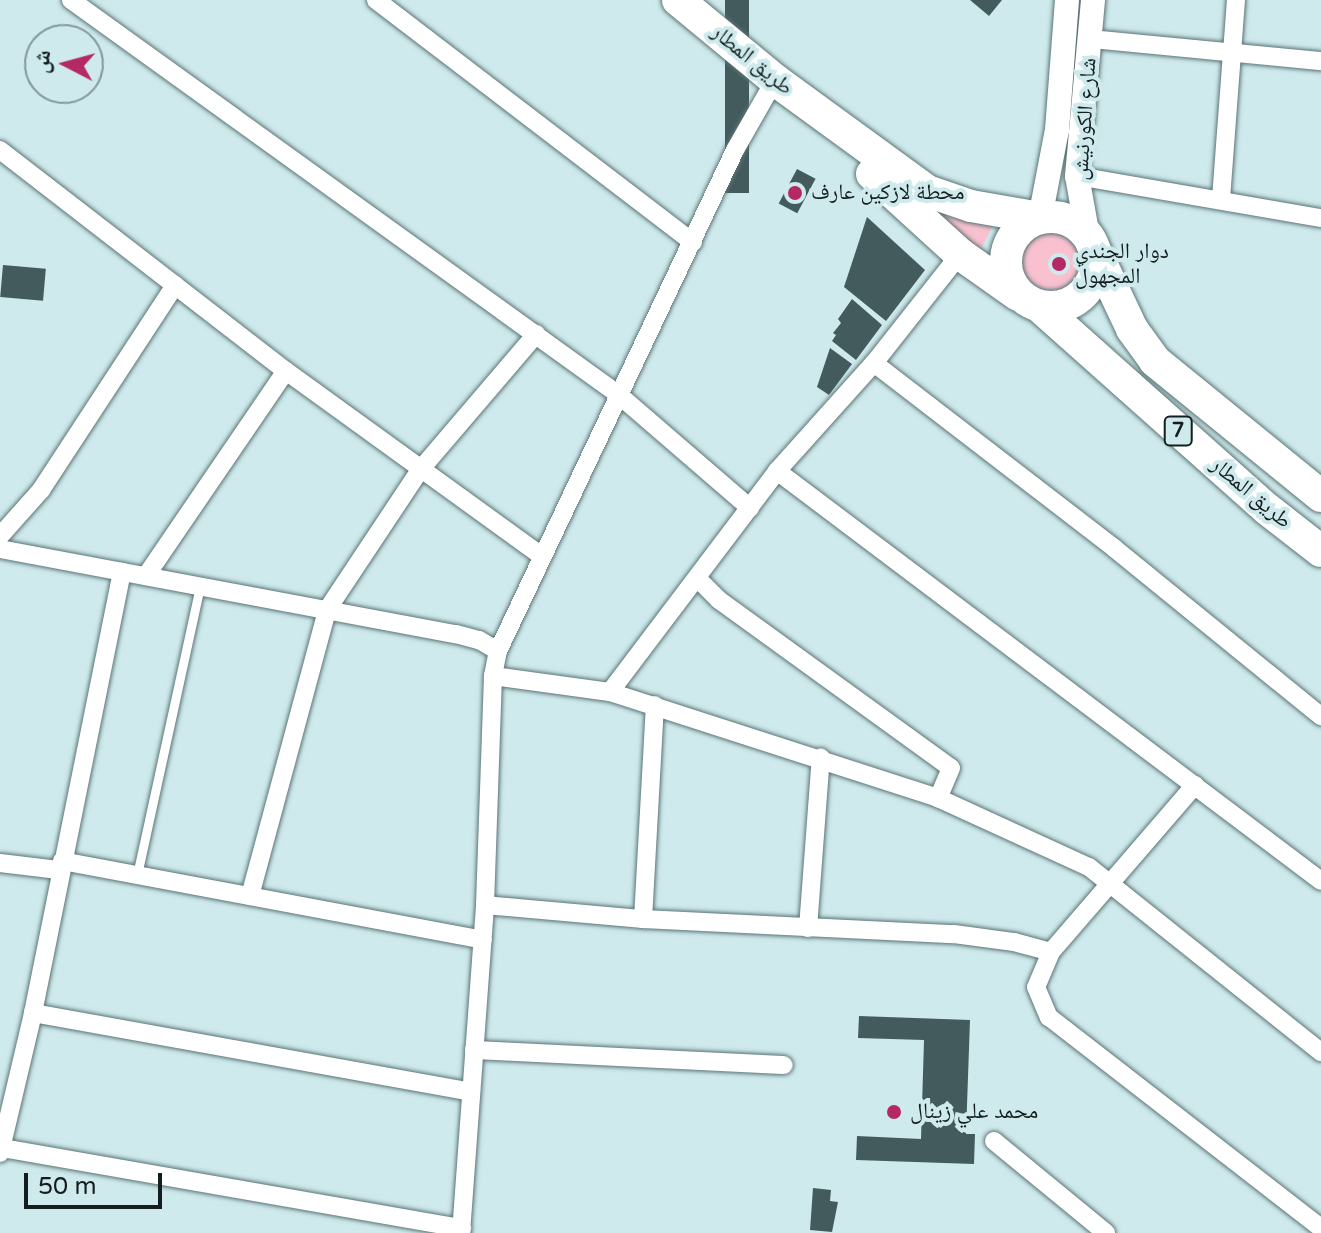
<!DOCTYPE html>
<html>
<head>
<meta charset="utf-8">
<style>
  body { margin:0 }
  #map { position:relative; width:1321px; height:1233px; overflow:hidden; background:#cfeaec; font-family:"Varela Round","Noto Naskh Arabic",sans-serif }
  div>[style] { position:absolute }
  .green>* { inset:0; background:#f9c1d0 }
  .round { border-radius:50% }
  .building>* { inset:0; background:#435b5d; transform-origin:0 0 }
  .roads { filter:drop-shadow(0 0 2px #5b7476) drop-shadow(0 0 2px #5b7476) }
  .lane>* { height:9px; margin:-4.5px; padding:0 4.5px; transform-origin:4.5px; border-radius:4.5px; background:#fff }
  .street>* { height:18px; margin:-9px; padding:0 9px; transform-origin:9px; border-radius:9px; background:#fff }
  .secondary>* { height:24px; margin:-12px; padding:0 12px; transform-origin:12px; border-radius:12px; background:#fff }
  .highway>* { height:32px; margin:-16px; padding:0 16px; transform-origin:16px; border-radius:16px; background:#fff }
  .highway>.ring { margin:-16px; padding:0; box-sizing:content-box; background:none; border:32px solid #fff; border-radius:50% }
  .dots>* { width:22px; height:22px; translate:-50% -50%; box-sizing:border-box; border:4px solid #cfeaec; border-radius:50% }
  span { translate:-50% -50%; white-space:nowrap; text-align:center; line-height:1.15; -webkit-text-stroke:8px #cfeaec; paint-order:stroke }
  .shield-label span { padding:2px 6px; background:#cfeaec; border:2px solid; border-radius:6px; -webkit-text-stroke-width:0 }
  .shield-label { font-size:20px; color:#141e1f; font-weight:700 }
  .street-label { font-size:22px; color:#141e1f }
  .poi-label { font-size:22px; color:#141e1f }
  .left { translate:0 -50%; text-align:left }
  .north { position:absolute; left:24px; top:24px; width:80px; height:80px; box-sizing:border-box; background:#cfeaec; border:2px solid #84989a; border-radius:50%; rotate:276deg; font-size:22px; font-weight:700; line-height:32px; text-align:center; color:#141e1f }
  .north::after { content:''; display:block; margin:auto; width:28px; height:36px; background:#b42863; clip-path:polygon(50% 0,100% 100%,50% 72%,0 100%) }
  .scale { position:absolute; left:24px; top:1173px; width:138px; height:36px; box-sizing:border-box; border:4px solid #141e1f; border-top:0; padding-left:10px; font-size:24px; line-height:28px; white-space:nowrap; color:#141e1f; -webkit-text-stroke:6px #cfeaec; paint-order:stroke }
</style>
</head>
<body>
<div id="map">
  <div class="green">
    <div style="clip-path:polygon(924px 205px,950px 217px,994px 223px,980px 251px)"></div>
    <div class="round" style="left:1022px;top:232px;width:58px;height:58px"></div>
  </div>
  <div class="building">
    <div style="left:725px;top:0;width:24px;height:193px"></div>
    <div style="clip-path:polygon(970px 0,1002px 0,989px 16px)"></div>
    <div style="left:797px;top:169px;width:21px;height:39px;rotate:28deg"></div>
    <div style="clip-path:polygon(867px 217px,925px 270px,886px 321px,844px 287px)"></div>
    <div style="left:3px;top:265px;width:43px;height:32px;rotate:5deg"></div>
    <div style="clip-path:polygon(852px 299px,882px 325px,856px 360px,832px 341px,836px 335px,833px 333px,841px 323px,838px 319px)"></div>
    <div style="clip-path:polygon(830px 348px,852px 364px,829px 395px,817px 387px)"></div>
    <div style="clip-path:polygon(859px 1016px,970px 1020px,966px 1134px,975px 1134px,974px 1164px,856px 1160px,857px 1136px,921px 1139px,924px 1040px,858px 1038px)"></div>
    <div style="clip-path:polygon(813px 1188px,831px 1190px,830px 1201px,838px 1202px,832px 1232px,810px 1230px)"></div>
  </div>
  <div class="roads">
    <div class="lane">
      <div style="left:137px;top:875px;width:296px;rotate:-77.7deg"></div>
    </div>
    <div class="street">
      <div style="left:71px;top:0;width:676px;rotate:35.78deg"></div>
      <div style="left:619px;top:395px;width:173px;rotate:40.8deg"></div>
      <div style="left:376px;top:0;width:399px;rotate:37.4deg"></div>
      <div style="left:1091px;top:39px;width:231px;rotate:5.5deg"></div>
      <div style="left:0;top:150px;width:361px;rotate:37.7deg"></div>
      <div style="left:286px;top:371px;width:316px;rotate:35.9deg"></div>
      <div style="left:1077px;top:176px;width:248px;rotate:9.8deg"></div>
      <div style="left:1221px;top:199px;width:200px;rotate:-85.7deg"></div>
      <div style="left:874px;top:363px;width:303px;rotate:37.6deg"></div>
      <div style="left:1114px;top:548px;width:267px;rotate:39.1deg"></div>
      <div style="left:777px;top:471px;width:681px;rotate:37deg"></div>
      <div style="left:0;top:536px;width:62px;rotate:-48.3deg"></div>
      <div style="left:41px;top:490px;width:245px;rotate:-56.8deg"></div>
      <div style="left:0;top:549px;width:464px;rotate:10.6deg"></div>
      <div style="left:456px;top:634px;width:24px;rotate:15deg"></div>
      <div style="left:479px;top:640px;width:22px;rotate:30deg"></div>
      <div style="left:146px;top:576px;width:248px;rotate:-55.7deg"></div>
      <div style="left:697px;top:578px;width:31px;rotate:45deg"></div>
      <div style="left:719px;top:600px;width:286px;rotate:35.9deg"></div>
      <div style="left:951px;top:768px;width:33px;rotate:113deg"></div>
      <div style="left:493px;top:676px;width:118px;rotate:7.8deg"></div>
      <div style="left:610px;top:692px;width:345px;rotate:17.9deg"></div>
      <div style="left:938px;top:798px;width:166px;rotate:24.6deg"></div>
      <div style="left:1089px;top:867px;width:297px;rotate:38.6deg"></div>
      <div style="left:610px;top:692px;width:277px;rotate:-52.9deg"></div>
      <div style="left:777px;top:471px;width:145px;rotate:-48.1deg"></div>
      <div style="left:874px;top:363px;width:139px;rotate:-51.7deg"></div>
      <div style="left:1195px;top:785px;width:221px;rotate:130.8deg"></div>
      <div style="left:1051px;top:952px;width:38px;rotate:113deg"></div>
      <div style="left:1036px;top:987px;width:33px;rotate:67deg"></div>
      <div style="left:1049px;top:1017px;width:344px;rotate:37.8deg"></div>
      <div style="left:62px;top:861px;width:428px;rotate:10.6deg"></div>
      <div style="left:0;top:863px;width:59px;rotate:6.8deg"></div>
      <div style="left:250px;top:896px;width:296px;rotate:-74.9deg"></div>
      <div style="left:327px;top:610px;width:168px;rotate:-56.4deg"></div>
      <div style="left:420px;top:470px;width:179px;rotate:-49.5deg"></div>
      <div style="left:485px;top:905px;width:159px;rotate:5.1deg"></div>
      <div style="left:643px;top:919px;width:311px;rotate:2.8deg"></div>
      <div style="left:954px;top:934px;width:61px;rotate:7.6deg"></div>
      <div style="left:1014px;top:942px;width:38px;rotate:15deg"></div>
      <div style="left:643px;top:919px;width:214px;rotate:-86.8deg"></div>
      <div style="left:808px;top:928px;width:171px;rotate:-85.7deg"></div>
      <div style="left:33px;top:1013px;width:445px;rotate:10.2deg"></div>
      <div style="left:474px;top:1050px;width:310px;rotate:2.8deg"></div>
      <div style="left:994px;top:1141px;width:145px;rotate:39.4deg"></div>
      <div style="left:2px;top:1148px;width:467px;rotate:9.9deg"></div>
      <div style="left:0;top:1153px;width:144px;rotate:-76.7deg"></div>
      <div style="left:33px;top:1013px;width:450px;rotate:-78.6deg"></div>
      <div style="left:461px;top:1233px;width:329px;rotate:-85.8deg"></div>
      <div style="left:485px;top:905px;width:229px;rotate:-88deg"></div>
      <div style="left:493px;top:676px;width:25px;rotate:-79deg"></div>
      <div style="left:498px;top:651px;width:554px;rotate:-64.68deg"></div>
      <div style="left:735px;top:150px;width:81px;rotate:-60.3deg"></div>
    </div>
    <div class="secondary">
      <div style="left:1040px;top:218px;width:90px;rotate:-79.1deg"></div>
      <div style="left:1057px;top:130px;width:130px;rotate:-85.6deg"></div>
      <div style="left:1088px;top:237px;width:62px;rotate:-100.2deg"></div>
      <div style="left:1077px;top:176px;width:177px;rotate:-84.8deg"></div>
    </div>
    <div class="highway">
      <div style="left:678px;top:0;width:126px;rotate:39.5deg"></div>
      <div style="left:775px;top:80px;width:188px;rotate:36.1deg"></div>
      <div style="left:927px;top:191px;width:46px;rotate:18.8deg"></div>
      <div style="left:971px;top:206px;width:70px;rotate:9.9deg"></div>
      <div style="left:872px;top:174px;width:119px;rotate:42.3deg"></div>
      <div style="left:960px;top:254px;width:71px;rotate:35.3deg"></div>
      <div class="ring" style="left:1006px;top:217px;width:58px;height:58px"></div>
      <div style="left:1092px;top:244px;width:94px;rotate:64.8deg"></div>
      <div style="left:1132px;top:329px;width:39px;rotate:54deg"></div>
      <div style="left:1155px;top:361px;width:214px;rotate:39.1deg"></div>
      <div style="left:1039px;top:306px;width:305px;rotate:41.7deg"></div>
      <div style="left:1267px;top:509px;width:68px;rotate:37.9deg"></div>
    </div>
  </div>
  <div class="dots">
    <div style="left:795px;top:193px;background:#b42863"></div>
    <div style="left:1059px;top:264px;background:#b42863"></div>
    <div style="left:894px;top:1112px;background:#b42863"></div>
  </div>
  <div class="shield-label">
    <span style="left:1178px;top:431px">7</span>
  </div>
  <div class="street-label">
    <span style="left:752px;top:60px;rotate:39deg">طريق المطار</span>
    <span style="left:1085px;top:119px;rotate:-86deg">شارع الكورنيش</span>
    <span style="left:1251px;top:493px;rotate:40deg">طريق المطار</span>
  </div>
  <div class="poi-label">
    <span class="left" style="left:811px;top:193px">محطة لازكين عارف</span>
    <span class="left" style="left:1075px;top:264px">دوار الجندي<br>المجهول</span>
    <span class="left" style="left:910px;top:1112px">محمد علي زينال</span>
  </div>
  <div class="north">ش</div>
  <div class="scale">50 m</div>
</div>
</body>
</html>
